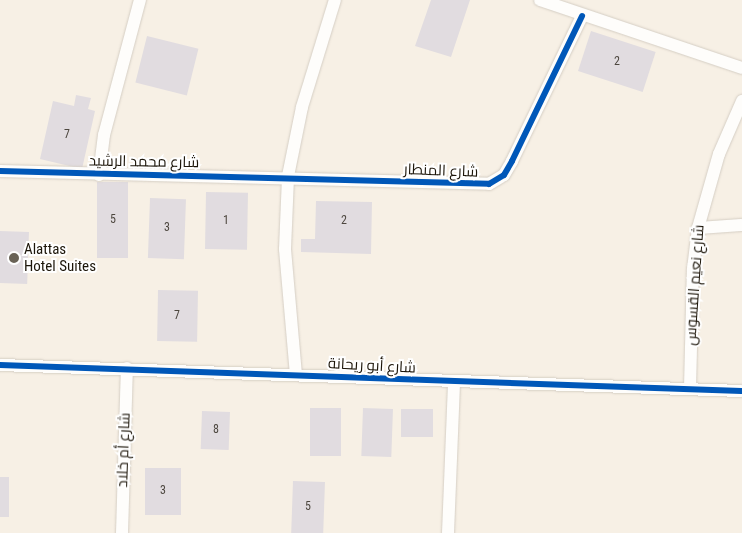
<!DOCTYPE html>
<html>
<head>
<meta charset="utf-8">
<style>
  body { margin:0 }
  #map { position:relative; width:742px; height:533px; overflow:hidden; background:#f7f0e5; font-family:"Roboto Condensed",Cairo,sans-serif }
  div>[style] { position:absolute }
  .building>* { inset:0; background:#e1dce0; transform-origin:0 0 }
  .roads { filter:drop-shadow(0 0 1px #d5cec4) drop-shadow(0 0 1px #d5cec4) }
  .minor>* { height:12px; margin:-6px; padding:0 6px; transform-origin:6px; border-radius:6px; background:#fefdfb }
  .cycleway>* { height:6px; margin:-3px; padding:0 3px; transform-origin:3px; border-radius:3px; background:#0057b8 }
  .dots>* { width:14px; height:14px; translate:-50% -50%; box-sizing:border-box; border:2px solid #fff; border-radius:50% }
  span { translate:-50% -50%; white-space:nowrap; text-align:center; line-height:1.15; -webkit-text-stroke:4px #fff; paint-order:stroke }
  .number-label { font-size:12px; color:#4d473f }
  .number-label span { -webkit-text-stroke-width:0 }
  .street-label { font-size:15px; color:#1c1509 }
  .poi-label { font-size:15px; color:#1c1509 }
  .left { translate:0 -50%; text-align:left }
</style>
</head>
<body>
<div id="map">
  <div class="building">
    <div style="clip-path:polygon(431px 0,470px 0,451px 57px,415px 46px)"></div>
    <div style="left:591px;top:31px;width:68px;height:42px;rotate:18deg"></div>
    <div style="left:147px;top:36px;width:53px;height:48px;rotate:14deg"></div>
    <div style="clip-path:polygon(76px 95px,91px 98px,88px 109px,95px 111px,82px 169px,40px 159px,53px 101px,74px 106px)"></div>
    <div style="left:97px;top:182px;width:31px;height:76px"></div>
    <div style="left:206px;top:192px;width:42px;height:57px;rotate:1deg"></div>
    <div style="left:150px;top:198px;width:36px;height:60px;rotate:2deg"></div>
    <div style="clip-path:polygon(316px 201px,372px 202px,371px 254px,301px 252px,301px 239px,315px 239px)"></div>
    <div style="left:0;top:231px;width:29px;height:52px;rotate:2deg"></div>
    <div style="left:158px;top:290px;width:40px;height:51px;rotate:1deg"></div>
    <div style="left:310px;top:408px;width:31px;height:48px"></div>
    <div style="left:363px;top:408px;width:30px;height:48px;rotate:2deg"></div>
    <div style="left:401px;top:409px;width:32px;height:28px"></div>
    <div style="left:202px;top:411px;width:28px;height:38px;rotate:2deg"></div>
    <div style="left:145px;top:468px;width:36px;height:47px"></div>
    <div style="left:0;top:477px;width:9px;height:40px"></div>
    <div style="left:293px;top:481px;width:32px;height:52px;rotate:2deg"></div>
  </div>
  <div class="roads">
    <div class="minor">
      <div style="left:540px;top:0;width:213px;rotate:18.6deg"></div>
      <div style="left:0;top:171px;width:489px;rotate:1.5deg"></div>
      <div style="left:489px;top:184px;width:17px;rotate:-31deg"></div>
      <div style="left:504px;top:175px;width:16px;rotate:-60deg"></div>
      <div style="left:512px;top:161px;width:161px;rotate:-64.2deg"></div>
      <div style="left:99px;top:175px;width:40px;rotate:-82.9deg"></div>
      <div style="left:104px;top:135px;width:140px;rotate:-75.1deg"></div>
      <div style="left:698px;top:228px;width:44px;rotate:-3.9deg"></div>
      <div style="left:0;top:365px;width:742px;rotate:2.01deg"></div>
      <div style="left:296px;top:375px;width:126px;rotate:-95deg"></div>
      <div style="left:285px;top:249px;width:73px;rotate:-87.6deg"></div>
      <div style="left:288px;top:176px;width:70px;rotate:-78.5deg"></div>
      <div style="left:302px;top:107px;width:112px;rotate:-72.9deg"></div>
      <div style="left:690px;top:388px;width:119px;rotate:-88.6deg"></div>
      <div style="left:693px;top:269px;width:41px;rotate:-83deg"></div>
      <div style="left:698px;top:228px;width:77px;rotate:-74.2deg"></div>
      <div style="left:719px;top:154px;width:58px;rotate:-66.5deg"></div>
      <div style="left:122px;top:533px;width:165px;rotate:-88.3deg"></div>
      <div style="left:448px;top:533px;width:151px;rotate:-87.7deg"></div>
    </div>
  </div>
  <div class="cycleway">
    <div style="left:0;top:171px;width:489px;rotate:1.5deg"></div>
    <div style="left:489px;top:184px;width:17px;rotate:-31deg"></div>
    <div style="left:504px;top:175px;width:16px;rotate:-60deg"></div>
    <div style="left:512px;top:161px;width:161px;rotate:-64.2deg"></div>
    <div style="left:0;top:365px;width:742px;rotate:2.01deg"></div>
  </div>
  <div class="dots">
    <div style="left:14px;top:258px;background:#696256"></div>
  </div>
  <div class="number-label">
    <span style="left:617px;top:62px">2</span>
    <span style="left:67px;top:135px">7</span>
    <span style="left:113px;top:220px">5</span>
    <span style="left:226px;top:221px">1</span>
    <span style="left:344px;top:221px">2</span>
    <span style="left:167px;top:228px">3</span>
    <span style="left:177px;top:316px">7</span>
    <span style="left:216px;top:430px">8</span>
    <span style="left:163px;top:491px">3</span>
    <span style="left:308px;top:507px">5</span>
  </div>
  <div class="street-label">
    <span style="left:144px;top:162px;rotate:1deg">شارع محمد الرشيد</span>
    <span style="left:441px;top:171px;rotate:2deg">شارع المنطار</span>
    <span style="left:695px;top:285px;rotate:-86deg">شارع نعيم القسوس</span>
    <span style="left:372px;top:366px;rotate:3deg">شارع أبو ريحانة</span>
    <span style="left:124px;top:450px;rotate:-88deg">شارع أم خلاد</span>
  </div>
  <div class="poi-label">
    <span class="left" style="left:24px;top:258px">Alattas<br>Hotel Suites</span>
  </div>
</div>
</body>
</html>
